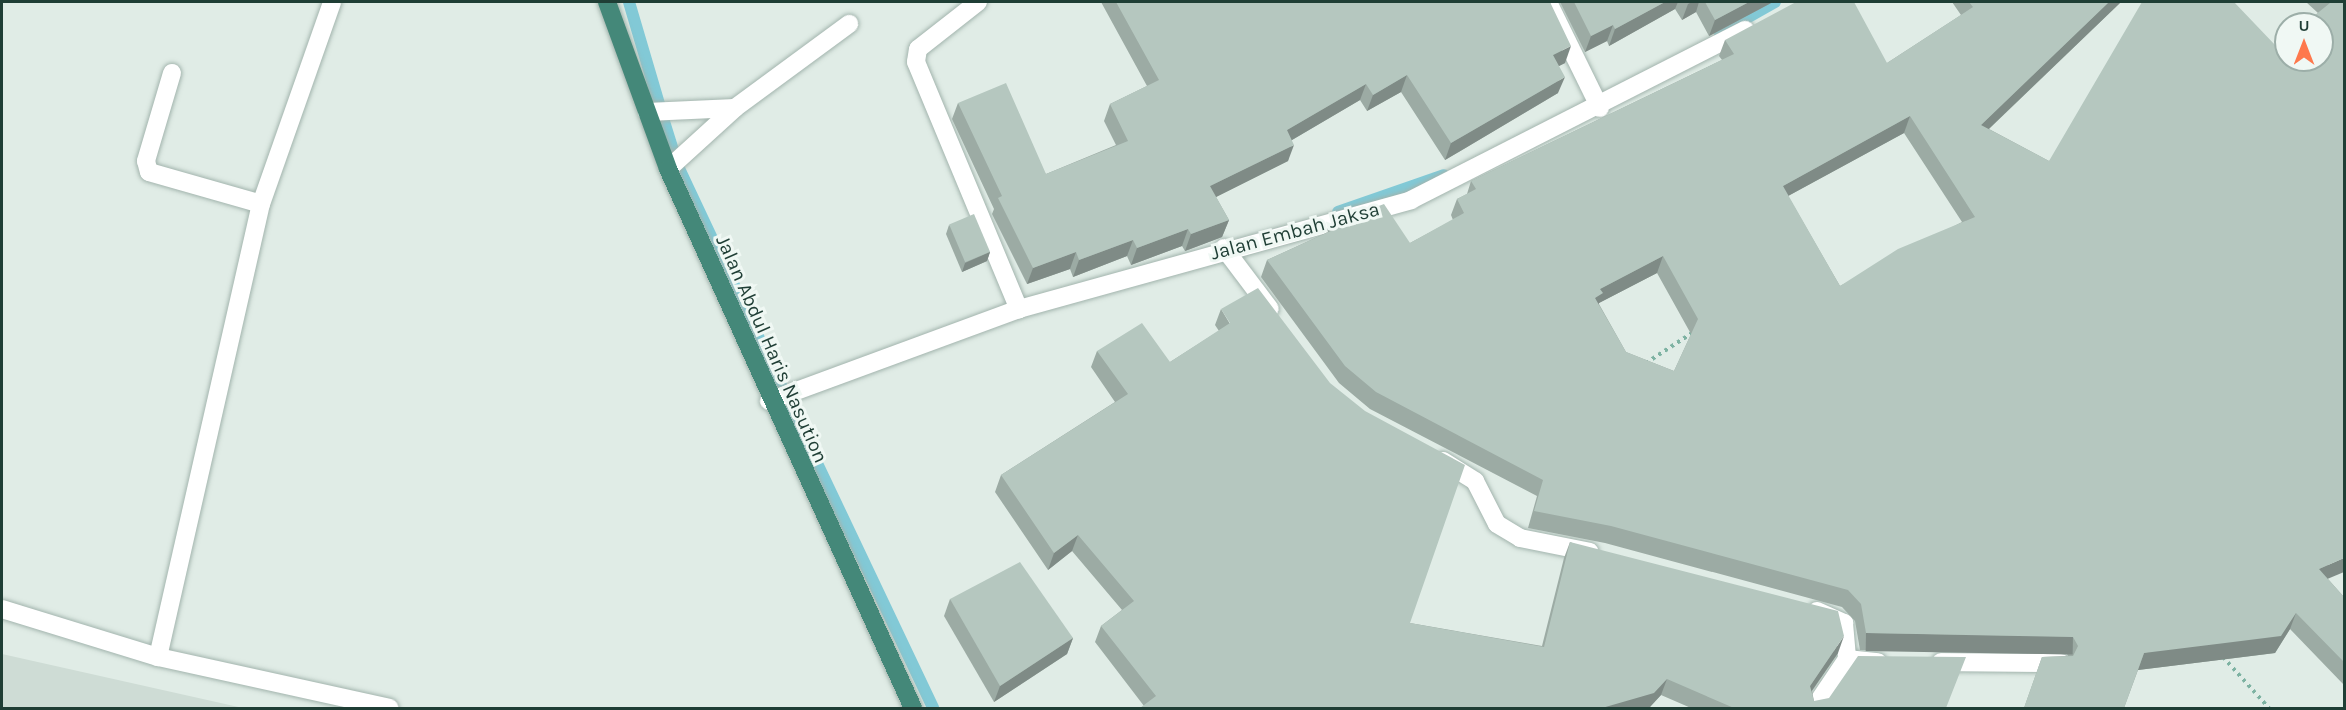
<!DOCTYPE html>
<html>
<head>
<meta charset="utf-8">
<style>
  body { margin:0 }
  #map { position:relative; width:2346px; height:710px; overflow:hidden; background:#e0ece6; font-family:Karla,sans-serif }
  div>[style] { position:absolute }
  .built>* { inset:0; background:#cedcd5 }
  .stream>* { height:12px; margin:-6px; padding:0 6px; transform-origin:6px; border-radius:6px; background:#82c9d6 }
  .path>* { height:4px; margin-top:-2px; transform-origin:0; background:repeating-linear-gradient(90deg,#7db2a2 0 3px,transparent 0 7.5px) }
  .roads { filter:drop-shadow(0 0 2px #a2b4ad) drop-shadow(0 0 2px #a2b4ad) }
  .service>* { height:18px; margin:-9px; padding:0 9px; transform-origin:9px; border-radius:9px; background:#fff }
  .minor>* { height:18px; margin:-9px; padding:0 9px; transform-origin:9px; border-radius:9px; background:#fff }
  .trunk>* { height:18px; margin:-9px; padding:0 9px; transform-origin:9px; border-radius:9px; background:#448879 }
  .wall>* { inset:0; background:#9caba4 }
  .shaded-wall>* { inset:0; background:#7f8b86; transform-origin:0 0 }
  .building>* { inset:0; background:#b5c7bf; transform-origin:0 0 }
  span { translate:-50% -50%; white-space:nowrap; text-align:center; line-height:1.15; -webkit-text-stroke:6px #f0f8f4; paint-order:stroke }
  .street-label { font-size:20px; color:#1f3e35 }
  .frame { position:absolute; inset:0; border:3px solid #1f3e35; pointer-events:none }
  .north { position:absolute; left:2274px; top:12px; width:60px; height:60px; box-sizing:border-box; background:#f0f8f4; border:2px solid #9caea8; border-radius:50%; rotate:0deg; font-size:16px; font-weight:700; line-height:24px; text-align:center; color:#1f3e35 }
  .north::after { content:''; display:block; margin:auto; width:21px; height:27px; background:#fe784c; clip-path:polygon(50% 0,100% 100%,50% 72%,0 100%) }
</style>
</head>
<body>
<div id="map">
  <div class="built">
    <div style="clip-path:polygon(2px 654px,243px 708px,2px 708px)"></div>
  </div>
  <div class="stream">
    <div style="left:629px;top:2px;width:109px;rotate:73.6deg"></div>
    <div style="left:1720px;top:33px;width:63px;rotate:-29.4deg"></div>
    <div style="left:662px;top:115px;width:47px;rotate:72.7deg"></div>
    <div style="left:676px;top:162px;width:256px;rotate:64.8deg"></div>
    <div style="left:1338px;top:212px;width:112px;rotate:-19.2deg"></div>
    <div style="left:786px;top:398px;width:343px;rotate:64.6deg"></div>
  </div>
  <div class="path">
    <div style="left:1646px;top:363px;width:59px;rotate:-33.1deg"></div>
    <div style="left:2223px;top:657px;width:69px;rotate:48deg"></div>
  </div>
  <div class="roads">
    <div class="service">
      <div style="left:172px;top:73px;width:92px;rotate:106.5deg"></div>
      <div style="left:146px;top:161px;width:11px;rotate:75deg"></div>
      <div style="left:149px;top:172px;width:116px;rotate:15.9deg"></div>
      <div style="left:647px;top:112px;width:88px;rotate:-2.6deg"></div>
      <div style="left:668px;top:169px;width:91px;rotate:-42.3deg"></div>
      <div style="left:735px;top:108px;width:142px;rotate:-36.4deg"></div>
      <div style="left:2px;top:609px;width:163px;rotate:17.1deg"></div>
      <div style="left:158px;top:657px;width:237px;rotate:12.4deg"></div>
      <div style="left:158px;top:657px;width:465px;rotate:-77.2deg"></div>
      <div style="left:261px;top:204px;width:214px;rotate:-70.6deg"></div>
    </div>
    <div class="minor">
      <div style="left:978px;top:2px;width:76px;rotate:141.9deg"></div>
      <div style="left:918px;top:49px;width:13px;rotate:99deg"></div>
      <div style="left:916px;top:62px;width:268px;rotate:67.4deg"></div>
      <div style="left:1548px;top:2px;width:118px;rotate:63.9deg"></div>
      <div style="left:1224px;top:248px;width:76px;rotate:53deg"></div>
      <div style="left:769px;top:401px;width:266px;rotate:-20.2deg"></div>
      <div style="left:1019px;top:309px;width:407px;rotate:-15.5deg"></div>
      <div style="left:1411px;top:200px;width:375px;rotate:-27deg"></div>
      <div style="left:1443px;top:461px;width:38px;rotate:32deg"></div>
      <div style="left:1475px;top:481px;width:48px;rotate:62.9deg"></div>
      <div style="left:1497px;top:524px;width:27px;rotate:31deg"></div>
      <div style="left:1520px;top:538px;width:71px;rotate:11.3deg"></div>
      <div style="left:1817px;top:611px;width:30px;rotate:24deg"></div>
      <div style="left:1844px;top:623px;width:36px;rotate:85deg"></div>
      <div style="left:1847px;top:659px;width:31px;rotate:6deg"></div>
      <div style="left:1941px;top:662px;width:120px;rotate:0.5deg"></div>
      <div style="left:1814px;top:708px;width:59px;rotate:-56deg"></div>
    </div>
    <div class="trunk">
      <div style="left:607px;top:2px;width:178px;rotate:69.9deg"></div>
      <div style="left:668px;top:169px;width:592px;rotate:65.56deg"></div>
    </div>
  </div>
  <div class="wall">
    <div style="clip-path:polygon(1101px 2px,1550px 2px,1565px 63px,1559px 66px,1558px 93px,1445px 160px,1401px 92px,1367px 111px,1360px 100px,1292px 140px,1288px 161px,1216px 197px,1229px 220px,1222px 237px,1185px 251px,1182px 246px,1131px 265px,1127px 256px,1073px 277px,1070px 269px,1027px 284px,992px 214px,994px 209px,952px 119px,958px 103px,1046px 174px,1116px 145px,1104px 121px,1110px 104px,1147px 86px)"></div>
    <div style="clip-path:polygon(1560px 2px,1773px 2px,1709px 36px,1696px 12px,1682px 20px,1675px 9px,1609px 46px,1607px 41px,1585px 52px)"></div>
    <div style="clip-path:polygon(evenodd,1952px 2px,2121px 2px,1989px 129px,2049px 161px,2276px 46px,2318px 13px,2306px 2px,2344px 2px,2328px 579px,2344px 597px,2344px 685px,2290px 629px,2275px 653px,2138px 670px,2124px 708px,2024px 708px,2042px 657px,2068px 656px,2067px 654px,1860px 650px,1855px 621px,1842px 607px,1605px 543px,1528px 528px,1537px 496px,1370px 409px,1339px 383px,1261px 277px,1267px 260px,1326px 233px,1329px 225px,1410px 243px,1453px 220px,1451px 215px,1457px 199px,1467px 194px,1471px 181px,1722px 60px,1719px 56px,1725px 40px,1887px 63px,1961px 15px,1952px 2px,1904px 133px,1962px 222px,1840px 286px,1788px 196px,1904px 133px,1952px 2px,1657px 273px,1691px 334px,1674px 371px,1626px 352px,1599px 304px,1599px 303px,1657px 273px)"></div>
    <div style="clip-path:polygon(949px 225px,990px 252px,987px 261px,962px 272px,946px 234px)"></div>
    <div style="clip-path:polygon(1221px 309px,1410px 623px,1542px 646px,1564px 558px,1570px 542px,1838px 653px,1812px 691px,1814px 701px,1947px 708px,1691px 708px,1661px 695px,1649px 708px,1140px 708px,1144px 706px,1095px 642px,1101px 626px,1122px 610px,1072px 551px,1048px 570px,995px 492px,1001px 475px,1115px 402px,1091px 367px,1097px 351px,1170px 362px,1219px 331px,1215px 325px)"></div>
    <div style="clip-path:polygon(950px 599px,1073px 638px,1067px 654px,994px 702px,944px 616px)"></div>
  </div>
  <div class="shaded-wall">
    <div style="clip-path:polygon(1665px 2px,1678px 2px,1675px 9px,1609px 46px,1615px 29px)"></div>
    <div style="clip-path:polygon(1692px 2px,1699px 2px,1696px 12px,1682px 20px,1688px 4px)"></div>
    <div style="clip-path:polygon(1749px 2px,1773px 2px,1709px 36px,1715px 20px)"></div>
    <div style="clip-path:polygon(2109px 2px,2121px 2px,1975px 142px,1981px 125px)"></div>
    <div style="clip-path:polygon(1613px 25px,1607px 41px,1585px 52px,1591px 36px)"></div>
    <div style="clip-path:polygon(1571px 46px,1565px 63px,1547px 72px,1553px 55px)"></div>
    <div style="clip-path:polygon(1407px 75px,1401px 92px,1367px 111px,1373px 95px)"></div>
    <div style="clip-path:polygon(1565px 77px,1558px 93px,1445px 160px,1451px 143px)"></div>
    <div style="clip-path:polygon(1366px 84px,1360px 100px,1280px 147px,1287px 130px)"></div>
    <div style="clip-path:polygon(1910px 116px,1904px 133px,1777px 202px,1783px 186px)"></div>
    <div style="clip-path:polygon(1294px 145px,1288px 161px,1204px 203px,1210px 186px)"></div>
    <div style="clip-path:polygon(1229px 220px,1222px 237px,1185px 251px,1191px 234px)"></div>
    <div style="clip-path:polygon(1188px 229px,1182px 246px,1131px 265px,1137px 248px)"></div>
    <div style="clip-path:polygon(1133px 240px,1127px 256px,1073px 277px,1079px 260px)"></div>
    <div style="clip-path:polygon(990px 252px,987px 261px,962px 272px,965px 263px)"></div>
    <div style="clip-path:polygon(1076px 252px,1070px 269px,1027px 284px,1033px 268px)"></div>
    <div style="clip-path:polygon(1663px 256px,1657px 273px,1599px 303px,1597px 310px,1595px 298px,1600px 289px)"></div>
    <div style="clip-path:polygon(1078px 535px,1072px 551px,1048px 570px,1054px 553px)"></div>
    <div style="clip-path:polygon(2344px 558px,2344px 572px,2313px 585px,2319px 569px)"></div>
    <div style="clip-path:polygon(2296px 613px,2290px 629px,2275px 653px,2138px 670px,2144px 653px)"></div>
    <div style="left:1866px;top:633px;width:207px;height:18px;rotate:1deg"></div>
    <div style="clip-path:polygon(1844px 636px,1838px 653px,1804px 702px,1810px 686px)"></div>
    <div style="clip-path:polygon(1073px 638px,1067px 654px,994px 702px,1000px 686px)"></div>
    <div style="clip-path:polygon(1667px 679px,1661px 695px,1649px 708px,1602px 708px)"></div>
  </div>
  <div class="building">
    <div style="clip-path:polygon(1116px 2px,1550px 2px,1571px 46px,1553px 55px,1565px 77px,1451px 143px,1407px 75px,1373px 95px,1366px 84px,1287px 130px,1294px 145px,1210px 186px,1229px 220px,1191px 234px,1188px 229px,1137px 248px,1133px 240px,1079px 260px,1076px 252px,1033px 268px,998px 198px,1002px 196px,958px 103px,1006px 83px,1046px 174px,1128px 141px,1110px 104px,1159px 80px)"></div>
    <div style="clip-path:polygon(1574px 2px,1665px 2px,1615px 29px,1613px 25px,1591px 36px)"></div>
    <div style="clip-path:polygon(1705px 2px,1749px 2px,1715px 20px)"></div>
    <div style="clip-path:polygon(evenodd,1796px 2px,1854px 2px,1887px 63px,1973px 7px,1969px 2px,2109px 2px,1981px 125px,2049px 161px,2142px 2px,2234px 2px,2276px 46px,2286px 38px,2286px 60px,2322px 60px,2322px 24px,2304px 24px,2330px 3px,2329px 2px,2344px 2px,2344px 558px,2319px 569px,2344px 597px,2344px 662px,2296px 613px,2281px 636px,2144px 653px,2124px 708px,2024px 708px,2042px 657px,2073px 656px,2078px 646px,2073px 637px,1866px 633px,1861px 604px,1848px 590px,1611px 526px,1534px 511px,1543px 480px,1376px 392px,1345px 366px,1267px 260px,1333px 230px,1329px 225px,1384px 204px,1410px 243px,1464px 213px,1457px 199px,1476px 189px,1471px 181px,1734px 54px,1725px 40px,1796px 2px,1910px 116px,1975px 217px,1898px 249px,1840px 286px,1783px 186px,1910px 116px,1796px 2px,1663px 256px,1698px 319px,1674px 371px,1626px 352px,1595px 298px,1603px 293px,1600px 289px,1663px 256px)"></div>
    <div style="left:974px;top:214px;width:41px;height:27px;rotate:67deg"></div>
    <div style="clip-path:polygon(1258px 288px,1330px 383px,1365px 411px,1465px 465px,1410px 623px,1544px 647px,1570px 542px,1838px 611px,1844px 636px,1810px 686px,1814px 701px,1829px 698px,1858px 656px,1966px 657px,1946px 708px,1734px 708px,1667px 679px,1654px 693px,1602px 708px,1140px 708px,1156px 696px,1101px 626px,1134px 601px,1078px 535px,1054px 553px,1001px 475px,1128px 394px,1097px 351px,1142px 323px,1170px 362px,1230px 323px,1221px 309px)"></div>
    <div style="clip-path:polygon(1020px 562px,1073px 638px,1000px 686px,950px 599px)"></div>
  </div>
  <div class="street-label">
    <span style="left:1295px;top:231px;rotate:-15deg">Jalan Embah Jaksa</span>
    <span style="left:772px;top:349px;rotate:66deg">Jalan Abdul Haris Nasution</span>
  </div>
  <div class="frame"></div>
  <div class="north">U</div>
</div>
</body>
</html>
